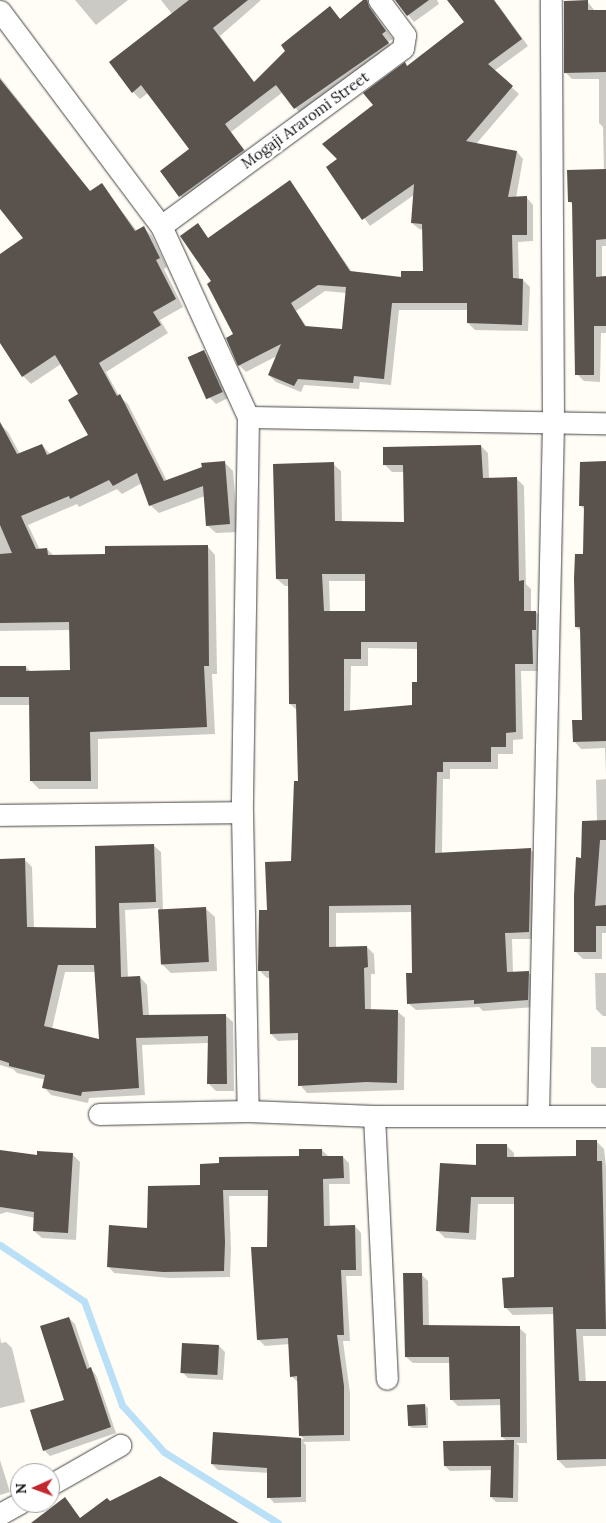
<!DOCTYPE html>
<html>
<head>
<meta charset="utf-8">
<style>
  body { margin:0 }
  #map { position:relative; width:606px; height:1523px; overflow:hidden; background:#fffdf5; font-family:Lora,serif }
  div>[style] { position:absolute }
  .shadow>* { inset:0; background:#0003 }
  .stream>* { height:7px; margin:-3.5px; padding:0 3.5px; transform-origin:3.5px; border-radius:3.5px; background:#b9e0f7 }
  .building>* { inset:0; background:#5a524d; transform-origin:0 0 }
  .roads { filter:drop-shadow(0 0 1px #444) drop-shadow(0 0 1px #444) }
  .street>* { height:21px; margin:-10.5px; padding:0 10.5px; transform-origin:10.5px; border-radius:10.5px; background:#fff }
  span { translate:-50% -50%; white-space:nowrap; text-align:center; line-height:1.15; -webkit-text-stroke:5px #fff; paint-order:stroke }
  .street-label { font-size:15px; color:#111 }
  .north { position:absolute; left:10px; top:1463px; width:50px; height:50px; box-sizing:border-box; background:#fff; border:1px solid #a0a0a0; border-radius:50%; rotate:268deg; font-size:14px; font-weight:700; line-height:20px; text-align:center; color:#111 }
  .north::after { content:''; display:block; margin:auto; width:18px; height:22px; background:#c4262e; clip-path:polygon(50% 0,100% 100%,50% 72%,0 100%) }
</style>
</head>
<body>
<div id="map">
  <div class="shadow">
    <div style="clip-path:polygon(75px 0,128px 0,96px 25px)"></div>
    <div style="clip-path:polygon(161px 0,261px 0,220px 36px,255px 83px,330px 7px,341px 20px,365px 0,369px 0,374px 5px,376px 16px,393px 39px,388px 42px,395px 51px,302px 116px,283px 92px,231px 132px,250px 157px,187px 204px,162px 172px,191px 150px,148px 93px,140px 99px,133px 92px,172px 14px)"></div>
    <div style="clip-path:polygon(396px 0,437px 0,439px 4px,414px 22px)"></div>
    <div style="clip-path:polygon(evenodd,491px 0,499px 6px,528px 46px,494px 71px,519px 94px,476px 144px,517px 152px,523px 159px,516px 198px,527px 198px,533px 205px,533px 241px,518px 242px,519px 280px,523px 280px,530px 287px,528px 331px,475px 330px,468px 323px,468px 310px,399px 310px,391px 385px,360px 382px,359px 389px,304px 385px,301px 392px,276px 382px,269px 375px,277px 356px,246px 372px,239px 365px,235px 334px,213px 282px,197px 225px,209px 239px,289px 181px,352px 272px,403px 278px,424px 273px,424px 230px,419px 229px,412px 223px,414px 195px,370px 226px,328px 167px,339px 159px,375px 105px,408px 67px,491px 0,325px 291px,346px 293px,343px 331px,307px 327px,296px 311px,325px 291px)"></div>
    <div style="clip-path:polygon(587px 1px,595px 11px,606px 11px,606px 246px,602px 246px,602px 278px,606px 278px,606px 333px,601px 333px,600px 382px,584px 381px,577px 374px,573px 205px,569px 201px,604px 171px,603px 127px,599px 123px,599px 79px,572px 79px,565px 72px)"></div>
    <div style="clip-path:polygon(0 77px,91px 192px,101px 184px,137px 231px,144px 228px,152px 236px,167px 267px,164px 269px,183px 307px,160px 320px,168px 333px,106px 372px,119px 396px,128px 404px,167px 481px,225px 463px,233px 471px,238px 532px,216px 533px,207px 525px,205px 496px,159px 513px,150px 505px,142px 483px,122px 494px,117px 489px,79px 507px,77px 504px,28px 525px,40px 550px,47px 549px,54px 556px,106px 555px,207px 546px,215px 555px,217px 674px,212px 674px,215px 734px,98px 739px,98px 789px,39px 789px,31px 781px,30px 705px,0 705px,0 667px,26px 667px,31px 672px,71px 671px,70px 630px,0 631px,0 424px,8px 432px,20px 454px,42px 445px,51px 455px,89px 436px,80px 395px,61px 364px,31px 384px,23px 376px,0 341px,0 256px,25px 239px,0 207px)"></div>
    <div style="clip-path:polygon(203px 351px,209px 357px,228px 398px,216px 404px,210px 398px)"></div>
    <div style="clip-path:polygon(evenodd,481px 446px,488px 453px,489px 479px,517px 479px,524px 486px,526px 584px,531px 589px,531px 612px,536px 612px,543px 619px,540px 671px,521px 671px,523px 739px,513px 740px,513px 754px,498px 754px,498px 769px,450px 769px,450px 779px,443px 779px,442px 854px,531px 850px,538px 857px,536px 939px,512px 939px,513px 973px,528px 972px,535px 979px,535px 1007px,483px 1011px,479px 1007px,416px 1010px,408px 1003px,413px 974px,413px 912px,336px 913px,336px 948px,367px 947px,374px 954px,375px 974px,371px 974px,371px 1011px,397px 1011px,405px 1018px,404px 1090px,307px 1093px,300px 1085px,299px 1040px,278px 1041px,271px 1034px,270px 978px,267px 978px,259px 970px,268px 911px,292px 862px,299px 782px,298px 711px,290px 704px,289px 586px,285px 586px,277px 579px,333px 464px,341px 471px,342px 522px,405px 523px,405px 472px,392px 472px,384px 464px,481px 446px,329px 581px,367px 581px,366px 613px,330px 613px,329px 581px,481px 446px,368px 648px,418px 649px,418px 684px,413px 706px,350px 711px,351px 666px,368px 666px,368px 648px)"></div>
    <div style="clip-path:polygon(606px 462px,606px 776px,605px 748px,581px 749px,574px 741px,583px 721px,582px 632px,576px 627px,585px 555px,585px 510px,581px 506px)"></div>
    <div style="clip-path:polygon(606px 779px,606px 933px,602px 933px,602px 959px,583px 959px,576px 952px,583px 859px,597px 822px,596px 780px)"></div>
    <div style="clip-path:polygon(evenodd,153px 845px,161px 852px,163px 910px,206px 909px,215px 917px,217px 971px,171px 973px,162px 964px,159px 908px,125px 910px,128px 978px,140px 977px,147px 985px,149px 1016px,225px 1015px,233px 1022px,234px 1091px,216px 1091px,209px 1084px,209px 1043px,142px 1045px,145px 1095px,89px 1098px,88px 1103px,51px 1095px,44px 1087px,46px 1080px,17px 1073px,13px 1069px,0 1065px,0 860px,24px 859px,32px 867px,34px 928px,98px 929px,153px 845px,65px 972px,96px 972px,100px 1041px,52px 1029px,65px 972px)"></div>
    <div style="clip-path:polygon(595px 973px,606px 973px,606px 1016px,603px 1016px,596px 1009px)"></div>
    <div style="clip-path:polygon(591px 1047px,606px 1047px,606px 1088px,597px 1088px,591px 1082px)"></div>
    <div style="clip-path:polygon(597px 1142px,604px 1149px,606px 1167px,606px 1336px,583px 1336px,586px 1383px,606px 1382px,606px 1466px,566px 1468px,558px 1460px,554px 1314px,513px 1315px,505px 1307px,515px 1278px,515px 1204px,478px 1204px,476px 1240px,445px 1238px,437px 1230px,477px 1167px,506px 1145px,514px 1153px,514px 1158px,577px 1158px)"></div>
    <div style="clip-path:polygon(322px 1150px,329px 1157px,343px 1157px,349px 1163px,350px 1184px,329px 1184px,330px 1227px,355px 1226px,361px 1233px,362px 1276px,346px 1276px,350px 1341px,343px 1341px,350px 1393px,350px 1441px,303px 1442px,306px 1445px,306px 1502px,274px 1503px,269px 1497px,269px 1473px,218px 1470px,212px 1464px,214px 1434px,304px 1439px,300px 1435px,298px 1382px,291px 1376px,290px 1344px,265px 1346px,258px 1339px,269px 1248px,269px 1196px,229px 1196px,231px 1249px,230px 1277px,170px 1278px,114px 1273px,108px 1266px,148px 1229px,202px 1186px)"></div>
    <div style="clip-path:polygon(0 1151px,38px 1157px,72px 1154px,80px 1162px,76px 1240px,42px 1238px,34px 1231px,35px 1218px,7px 1212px,0 1214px)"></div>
    <div style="clip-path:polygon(421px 1274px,428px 1281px,429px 1327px,519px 1328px,526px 1334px,527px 1443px,516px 1443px,519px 1446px,518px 1502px,496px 1502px,491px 1497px,492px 1470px,450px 1471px,445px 1466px,507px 1441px,502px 1437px,502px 1405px,458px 1406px,451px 1399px,450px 1363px,413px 1363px,406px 1357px)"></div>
    <div style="clip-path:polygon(69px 1318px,75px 1324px,90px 1368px,96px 1375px,116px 1433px,50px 1456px,44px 1450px,65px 1401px)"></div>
    <div style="clip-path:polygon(0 1336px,1px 1343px,6px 1342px,12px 1348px,25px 1402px,0 1408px)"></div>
    <div style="clip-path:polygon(219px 1346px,225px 1352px,223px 1380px,188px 1378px,182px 1372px)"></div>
    <div style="clip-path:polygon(425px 1405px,428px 1408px,428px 1428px,412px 1428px,409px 1426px)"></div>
    <div style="clip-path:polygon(0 1460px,10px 1492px,0 1495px)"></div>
  </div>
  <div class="stream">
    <div style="left:0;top:1245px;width:101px;rotate:33.7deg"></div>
    <div style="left:84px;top:1301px;width:111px;rotate:69.9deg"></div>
    <div style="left:122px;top:1405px;width:63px;rotate:48.2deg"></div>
    <div style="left:164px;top:1452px;width:134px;rotate:31.9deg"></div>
  </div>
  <div class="building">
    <div style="clip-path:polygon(189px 0,248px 0,213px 28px,254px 82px,285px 51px,281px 45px,330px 6px,340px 19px,363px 0,367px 0,369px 7px,386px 31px,382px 34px,389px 43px,294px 109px,276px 85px,225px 124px,244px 150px,179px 197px,160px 171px,189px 149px,141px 85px,132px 93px,109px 62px)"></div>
    <div style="clip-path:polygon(395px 0,429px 0,407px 16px)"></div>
    <div style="clip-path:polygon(evenodd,447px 0,494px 0,522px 39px,488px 64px,513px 86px,466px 141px,517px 151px,508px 197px,527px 196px,527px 235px,512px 235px,513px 278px,523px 279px,522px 325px,467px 323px,467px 303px,392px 303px,384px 379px,354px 376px,353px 383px,298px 379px,294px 386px,268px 375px,281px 344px,238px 366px,226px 338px,233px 334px,207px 284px,211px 281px,180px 236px,198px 223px,208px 238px,290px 180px,350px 271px,401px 277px,401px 271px,423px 271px,422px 224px,411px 223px,414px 184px,362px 220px,326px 167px,337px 159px,322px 144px,373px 105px,363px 93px,405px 62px,407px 66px,464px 22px,447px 0,318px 285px,346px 287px,342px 329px,305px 326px,291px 303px,318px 285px)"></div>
    <div style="clip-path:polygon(588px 0,588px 10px,606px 10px,606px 72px,564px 73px,564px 1px)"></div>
    <div style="clip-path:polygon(0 79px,90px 191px,102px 183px,135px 231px,144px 226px,160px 258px,156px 260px,176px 299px,153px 312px,161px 325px,99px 363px,117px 396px,120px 394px,164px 481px,202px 467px,201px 463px,225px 461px,230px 524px,206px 526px,203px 486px,149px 506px,137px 473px,113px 486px,109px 480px,70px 499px,69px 496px,21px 516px,36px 549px,47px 548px,48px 555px,105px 554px,105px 546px,208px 545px,209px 666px,204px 666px,207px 727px,90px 732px,91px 781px,30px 781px,29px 697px,0 697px,0 666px,26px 666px,26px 671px,70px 670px,69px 622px,0 623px,0 554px,12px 553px,0 525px,0 422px,17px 454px,42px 444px,47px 455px,88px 435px,68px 400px,78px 394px,55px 355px,22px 377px,0 343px,0 254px,23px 238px,0 209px)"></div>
    <div style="clip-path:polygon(606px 169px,606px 239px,596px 240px,596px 277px,606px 276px,606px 326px,594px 326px,594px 375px,575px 375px,572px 202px,568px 202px,567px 170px)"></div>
    <div style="left:204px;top:350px;width:46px;height:18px;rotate:66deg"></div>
    <div style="clip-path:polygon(evenodd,481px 445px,483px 478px,517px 477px,519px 581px,524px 580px,524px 611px,536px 611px,536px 630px,532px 630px,533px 664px,515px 664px,516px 732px,506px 733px,506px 747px,491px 747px,491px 762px,443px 762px,443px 772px,437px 772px,435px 853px,531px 848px,529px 932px,505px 933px,507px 972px,529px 971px,528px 1000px,474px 1004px,474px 1000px,407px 1004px,406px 973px,412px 973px,411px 905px,329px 906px,329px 947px,367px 946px,368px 967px,364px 968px,365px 1009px,398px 1010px,397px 1083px,366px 1082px,298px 1086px,298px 1033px,270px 1034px,269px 971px,258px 971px,259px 910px,267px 910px,265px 862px,291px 861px,294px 781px,298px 781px,296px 704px,289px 704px,288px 579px,276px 579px,273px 464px,334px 462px,335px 521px,404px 522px,403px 465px,383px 465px,383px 447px,481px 445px,322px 574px,365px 574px,365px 611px,324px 611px,322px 574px,481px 445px,361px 642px,417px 642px,417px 682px,412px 682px,412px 705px,344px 711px,344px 659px,361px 659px,361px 642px)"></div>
    <div style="clip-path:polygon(606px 461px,606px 741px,573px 742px,572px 720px,582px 720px,580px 627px,575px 627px,574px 578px,575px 554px,583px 554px,584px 506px,579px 506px,580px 462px)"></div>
    <div style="clip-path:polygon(606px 820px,606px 840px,600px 840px,595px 906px,606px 905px,606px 926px,596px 926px,596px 952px,574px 952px,574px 896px,576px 857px,581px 858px,582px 821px)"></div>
    <div style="clip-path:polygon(evenodd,154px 844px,156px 902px,119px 903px,121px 977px,140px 976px,143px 1015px,226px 1014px,227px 1084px,207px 1084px,208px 1036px,136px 1038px,139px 1088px,82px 1092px,81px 1096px,42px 1088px,45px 1075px,9px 1066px,9px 1063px,0 1060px,0 859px,25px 858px,27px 927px,96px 928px,95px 846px,154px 844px,58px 965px,94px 965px,99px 1039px,44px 1026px,58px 965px)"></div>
    <div style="left:206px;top:907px;width:55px;height:48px;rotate:87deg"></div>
    <div style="clip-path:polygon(576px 1140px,597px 1140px,597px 1161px,602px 1161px,606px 1329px,576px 1329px,579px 1381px,606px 1381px,606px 1459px,557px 1460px,553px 1307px,504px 1308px,502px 1278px,514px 1277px,514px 1197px,471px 1197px,469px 1233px,436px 1231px,440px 1163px,476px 1165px,476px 1144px,507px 1144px,507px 1157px,576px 1156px)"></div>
    <div style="clip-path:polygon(299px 1149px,322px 1149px,322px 1156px,343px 1156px,344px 1178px,323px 1179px,324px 1226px,355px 1225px,356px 1270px,341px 1270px,344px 1335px,337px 1335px,344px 1386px,344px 1435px,299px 1436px,297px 1376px,290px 1377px,288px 1338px,257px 1340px,251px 1247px,267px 1247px,268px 1190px,223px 1190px,225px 1242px,224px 1271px,163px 1272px,107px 1267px,109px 1225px,147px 1228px,148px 1186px,200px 1185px,200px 1164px,219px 1163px,219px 1157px,299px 1156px)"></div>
    <div style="clip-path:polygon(0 1150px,37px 1155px,37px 1151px,73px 1153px,68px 1233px,33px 1231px,34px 1212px,0 1207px)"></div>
    <div style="clip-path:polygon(403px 1273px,422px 1273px,423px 1325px,520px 1326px,520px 1437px,501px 1437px,500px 1399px,450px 1400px,449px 1357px,405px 1357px)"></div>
    <div style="clip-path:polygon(69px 1317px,87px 1369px,91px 1367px,111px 1427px,43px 1451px,30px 1410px,64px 1400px,40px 1326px)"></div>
    <div style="left:182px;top:1343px;width:37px;height:30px;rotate:3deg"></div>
    <div style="left:425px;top:1404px;width:21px;height:18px;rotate:87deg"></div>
    <div style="clip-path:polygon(213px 1432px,301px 1438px,301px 1497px,267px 1498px,267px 1468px,211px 1464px)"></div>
    <div style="clip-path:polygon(514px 1440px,513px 1498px,490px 1497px,491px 1466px,444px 1466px,443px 1441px)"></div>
    <div style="clip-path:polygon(160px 1476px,239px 1523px,31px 1523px,65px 1497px,80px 1518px,107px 1498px,110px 1501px)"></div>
  </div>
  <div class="roads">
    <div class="street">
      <div style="left:0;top:11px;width:269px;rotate:53.2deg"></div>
      <div style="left:161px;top:226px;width:210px;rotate:65.5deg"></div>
      <div style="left:248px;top:417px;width:395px;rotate:90.9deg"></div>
      <div style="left:242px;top:812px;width:299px;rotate:88.9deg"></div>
      <div style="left:161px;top:226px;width:300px;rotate:-36.3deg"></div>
      <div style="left:403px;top:48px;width:13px;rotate:-81deg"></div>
      <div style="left:405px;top:35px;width:44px;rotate:-126.6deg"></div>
      <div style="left:248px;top:417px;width:358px;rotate:1deg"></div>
      <div style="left:0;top:815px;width:242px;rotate:-0.7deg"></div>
      <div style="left:99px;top:1114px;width:149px;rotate:-1.2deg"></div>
      <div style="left:248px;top:1111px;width:126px;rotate:2.3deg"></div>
      <div style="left:374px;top:1116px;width:232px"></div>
      <div style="left:374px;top:1116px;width:263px;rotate:87.2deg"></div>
      <div style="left:538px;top:1116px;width:694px;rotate:-88.76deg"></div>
      <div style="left:553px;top:422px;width:422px;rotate:-90.3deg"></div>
      <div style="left:50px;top:1485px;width:81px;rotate:-29.7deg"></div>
      <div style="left:0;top:1514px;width:23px;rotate:-29deg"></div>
    </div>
  </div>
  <div class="street-label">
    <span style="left:305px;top:120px;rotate:-36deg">Mogaji Araromi Street</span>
  </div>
  <div class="north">N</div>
</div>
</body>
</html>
